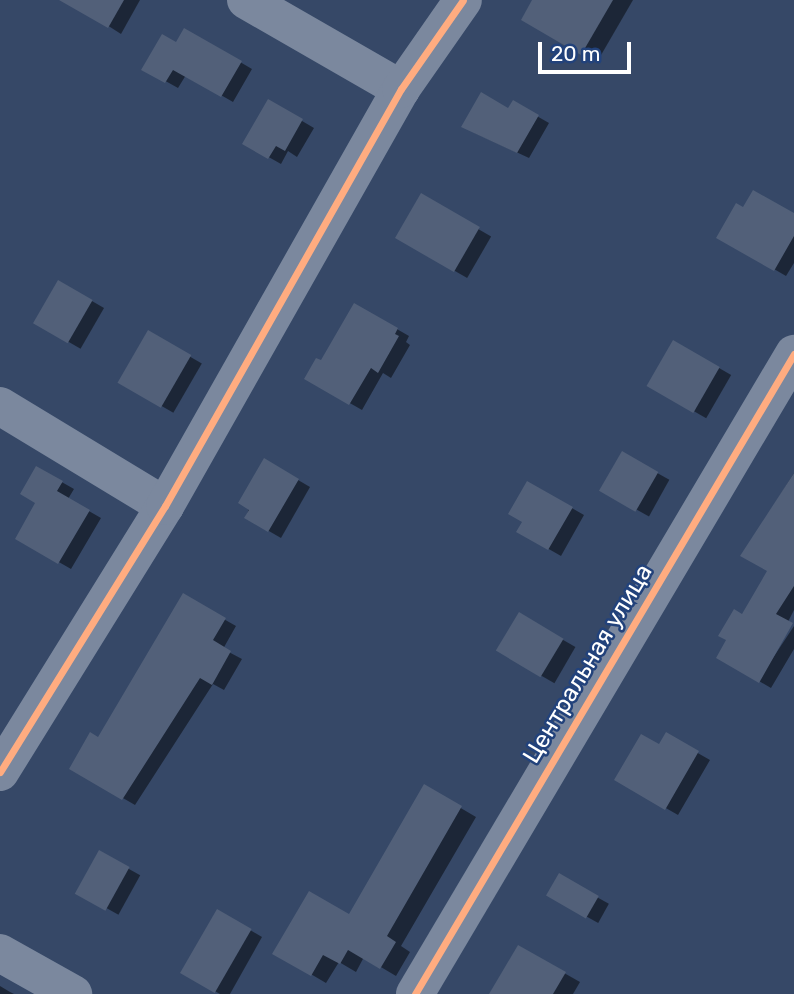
<!DOCTYPE html>
<html>
<head>
<meta charset="utf-8">
<style>
  body { margin:0 }
  #map { position:relative; width:794px; height:994px; overflow:hidden; background:#364867; font-family:Rubik,sans-serif }
  div>[style] { position:absolute }
  .shadow>* { inset:0; background:#0007; transform-origin:0 0 }
  .building>* { inset:0; background:#526079; transform-origin:0 0 }
  .minor>* { height:38px; margin:-19px; padding:0 19px; transform-origin:19px; border-radius:19px; background:#7b889e }
  .cycleway>* { height:7px; margin:-3.5px; padding:0 3.5px; transform-origin:3.5px; border-radius:3.5px; background:#ffac80 }
  span { translate:-50% -50%; white-space:nowrap; text-align:center; line-height:1.15; -webkit-text-stroke:5px #22427b; paint-order:stroke }
  .street-label { font-size:24px; color:#fff }
  .scale { position:absolute; left:538px; top:42px; width:93px; height:32px; box-sizing:border-box; border:4px solid #fff; border-top:0; padding-left:9px; font-size:21px; line-height:24px; white-space:nowrap; color:#fff; -webkit-text-stroke:5px #22427b; paint-order:stroke }
</style>
</head>
<body>
<div id="map">
  <div class="shadow">
    <div style="clip-path:polygon(68px 0,140px 0,121px 34px)"></div>
    <div style="clip-path:polygon(534px 0,633px 0,597px 62px,523px 19px)"></div>
    <div style="clip-path:polygon(185px 30px,252px 69px,233px 102px,186px 75px,178px 88px,144px 69px,177px 45px)"></div>
    <div style="clip-path:polygon(268px 101px,314px 128px,297px 157px,288px 151px,281px 164px,244px 143px)"></div>
    <div style="clip-path:polygon(514px 103px,549px 123px,529px 158px,475px 133px,509px 111px)"></div>
    <div style="left:421px;top:196px;width:81px;height:48px;rotate:30deg"></div>
    <div style="clip-path:polygon(744px 209px,794px 215px,794px 263px,786px 276px,719px 237px)"></div>
    <div style="left:59px;top:282px;width:52px;height:47px;rotate:30deg"></div>
    <div style="clip-path:polygon(355px 305px,409px 336px,406px 342px,410px 345px,391px 378px,383px 373px,362px 410px,306px 378px,321px 363px)"></div>
    <div style="left:149px;top:333px;width:61px;height:57px;rotate:30deg"></div>
    <div style="left:674px;top:342px;width:66px;height:50px;rotate:30deg"></div>
    <div style="left:623px;top:454px;width:53px;height:42px;rotate:29deg"></div>
    <div style="clip-path:polygon(264px 460px,310px 487px,281px 538px,246px 518px)"></div>
    <div style="clip-path:polygon(37px 468px,74px 489px,68px 499px,101px 518px,71px 569px,17px 538px,37px 503px)"></div>
    <div style="clip-path:polygon(794px 473px,794px 610px,759px 679px,794px 626px,794px 649px,771px 688px,718px 657px,770px 570px,743px 555px)"></div>
    <div style="clip-path:polygon(528px 483px,584px 515px,561px 556px,519px 532px,525px 522px)"></div>
    <div style="clip-path:polygon(183px 596px,236px 626px,223px 649px,242px 659px,224px 690px,213px 684px,135px 805px,71px 768px,99px 739px)"></div>
    <div style="left:520px;top:615px;width:64px;height:42px;rotate:30deg"></div>
    <div style="clip-path:polygon(666px 735px,710px 760px,678px 815px,617px 780px,659px 747px)"></div>
    <div style="clip-path:polygon(425px 787px,476px 817px,401px 946px,410px 952px,396px 976px,364px 957px,356px 972px,339px 962px,326px 983px,275px 953px,349px 916px)"></div>
    <div style="left:100px;top:853px;width:46px;height:45px;rotate:29deg"></div>
    <div style="left:559px;top:876px;width:57px;height:22px;rotate:29deg"></div>
    <div style="clip-path:polygon(218px 911px,262px 937px,230px 994px,220px 994px,182px 972px)"></div>
    <div style="clip-path:polygon(518px 947px,580px 982px,573px 994px,491px 994px)"></div>
    <div style="clip-path:polygon(0 986px,10px 992px,14px 994px,0 994px)"></div>
  </div>
  <div class="building">
    <div style="clip-path:polygon(59px 0,124px 0,108px 28px)"></div>
    <div style="clip-path:polygon(532px 0,613px 0,581px 55px,521px 20px)"></div>
    <div style="clip-path:polygon(184px 28px,242px 61px,221px 97px,173px 70px,165px 83px,141px 70px,162px 34px,176px 42px)"></div>
    <div style="clip-path:polygon(481px 92px,508px 108px,513px 100px,539px 115px,517px 153px,461px 127px)"></div>
    <div style="clip-path:polygon(268px 99px,303px 119px,285px 151px,276px 146px,268px 159px,242px 144px)"></div>
    <div style="clip-path:polygon(753px 190px,794px 213px,794px 236px,774px 271px,716px 238px,736px 203px,743px 207px)"></div>
    <div style="left:421px;top:193px;width:68px;height:52px;rotate:30deg"></div>
    <div style="left:58px;top:280px;width:40px;height:50px;rotate:30deg"></div>
    <div style="clip-path:polygon(354px 303px,398px 328px,395px 334px,399px 336px,378px 373px,371px 368px,349px 405px,304px 379px,316px 358px,321px 360px)"></div>
    <div style="left:148px;top:330px;width:50px;height:61px;rotate:30deg"></div>
    <div style="left:673px;top:340px;width:54px;height:53px;rotate:30deg"></div>
    <div style="left:622px;top:451px;width:42px;height:46px;rotate:30deg"></div>
    <div style="clip-path:polygon(264px 458px,299px 479px,268px 532px,244px 518px,249px 510px,238px 503px)"></div>
    <div style="clip-path:polygon(36px 466px,63px 481px,57px 491px,90px 510px,58px 564px,15px 539px,35px 503px,20px 494px)"></div>
    <div style="clip-path:polygon(794px 473px,794px 586px,776px 614px,793px 623px,759px 683px,716px 658px,726px 640px,718px 636px,734px 609px,742px 614px,767px 571px,740px 556px)"></div>
    <div style="clip-path:polygon(527px 481px,573px 507px,548px 550px,516px 532px,522px 522px,508px 514px)"></div>
    <div style="clip-path:polygon(183px 593px,226px 618px,213px 640px,231px 651px,212px 685px,200px 678px,122px 800px,69px 769px,90px 732px,98px 737px)"></div>
    <div style="left:519px;top:612px;width:52px;height:45px;rotate:31deg"></div>
    <div style="clip-path:polygon(666px 732px,699px 751px,665px 810px,614px 780px,641px 734px,659px 744px)"></div>
    <div style="clip-path:polygon(424px 784px,462px 806px,387px 936px,396px 942px,380px 969px,348px 950px,340px 964px,323px 955px,311px 976px,272px 954px,309px 891px,349px 914px)"></div>
    <div style="left:99px;top:850px;width:35px;height:50px;rotate:29deg"></div>
    <div style="left:559px;top:873px;width:46px;height:26px;rotate:30deg"></div>
    <div style="left:217px;top:909px;width:40px;height:74px;rotate:30deg"></div>
    <div style="clip-path:polygon(518px 945px,566px 972px,553px 994px,489px 994px)"></div>
  </div>
  <div class="minor">
    <div style="left:246px;top:0;width:179px;rotate:29.9deg"></div>
    <div style="left:0;top:406px;width:193px;rotate:31.2deg"></div>
    <div style="left:0;top:772px;width:313px;rotate:-58.2deg"></div>
    <div style="left:165px;top:506px;width:479px;rotate:-60.5deg"></div>
    <div style="left:401px;top:89px;width:108px;rotate:-55.1deg"></div>
    <div style="left:0;top:953px;width:84px;rotate:29.3deg"></div>
    <div style="left:415px;top:994px;width:744px;rotate:-59.37deg"></div>
  </div>
  <div class="cycleway">
    <div style="left:0;top:772px;width:313px;rotate:-58.2deg"></div>
    <div style="left:165px;top:506px;width:479px;rotate:-60.5deg"></div>
    <div style="left:401px;top:89px;width:108px;rotate:-55.1deg"></div>
    <div style="left:415px;top:994px;width:744px;rotate:-59.37deg"></div>
  </div>
  <div class="street-label">
    <span style="left:588px;top:664px;rotate:-59deg">Центральная улица</span>
  </div>
  <div class="scale">20 m</div>
</div>
</body>
</html>
